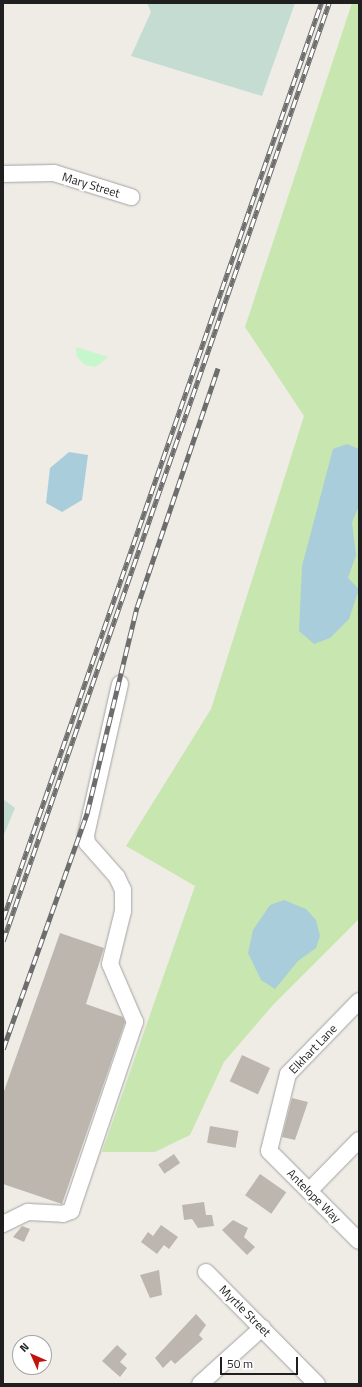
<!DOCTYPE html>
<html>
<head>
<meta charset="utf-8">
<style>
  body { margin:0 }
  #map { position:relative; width:362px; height:1387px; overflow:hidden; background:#efece6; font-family:"Titillium Web",sans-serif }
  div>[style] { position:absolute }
  .grass>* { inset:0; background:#c8e6af }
  .wetland>* { inset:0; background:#c4dcd2 }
  .park>* { inset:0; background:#c6f6cb }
  .water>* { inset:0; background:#a9cdda }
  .building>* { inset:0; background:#bcb6af; transform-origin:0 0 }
  .roads { filter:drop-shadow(0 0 1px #a3a3a3) drop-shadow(0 0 1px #a3a3a3) }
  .minor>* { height:16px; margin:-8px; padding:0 8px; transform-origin:8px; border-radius:8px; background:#fff }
  .rail>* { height:4.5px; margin-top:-2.25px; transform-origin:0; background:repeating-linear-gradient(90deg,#fff 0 9px,#6d6d6d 0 18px); box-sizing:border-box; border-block:1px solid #6d6d6d }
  span { translate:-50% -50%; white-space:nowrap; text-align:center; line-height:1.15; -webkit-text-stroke:4px #fff; paint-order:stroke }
  .street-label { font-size:12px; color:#1f1f1f }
  .frame { position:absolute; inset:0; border:4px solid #1f1f1f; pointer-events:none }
  .north { position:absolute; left:12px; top:1335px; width:40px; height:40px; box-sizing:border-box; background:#fff; border:1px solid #a5a5a5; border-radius:50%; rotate:315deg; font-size:11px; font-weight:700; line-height:16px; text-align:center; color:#1f1f1f }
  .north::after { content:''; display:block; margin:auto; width:14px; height:18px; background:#c2120c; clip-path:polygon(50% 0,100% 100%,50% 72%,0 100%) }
  .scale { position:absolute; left:220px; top:1357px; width:78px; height:18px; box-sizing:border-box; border:2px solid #1f1f1f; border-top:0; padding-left:5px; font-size:12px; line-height:14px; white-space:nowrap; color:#1f1f1f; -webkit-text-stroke:3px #fff; paint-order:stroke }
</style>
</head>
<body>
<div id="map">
  <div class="grass">
    <div style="clip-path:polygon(352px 3px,359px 3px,359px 919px,273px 1005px,224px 1062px,190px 1135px,155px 1152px,102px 1152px,195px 886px,126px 846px,211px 709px,304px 416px,245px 327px)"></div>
  </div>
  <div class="wetland">
    <div style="clip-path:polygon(147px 3px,295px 3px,262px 96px,131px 56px,151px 12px)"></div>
    <div style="clip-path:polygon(3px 799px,15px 808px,3px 837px)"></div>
  </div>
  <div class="park">
    <div style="clip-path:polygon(76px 347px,108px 357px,96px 367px,85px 365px,77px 357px)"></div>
  </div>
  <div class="water">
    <div style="clip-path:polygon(347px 444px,359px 449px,359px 506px,352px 522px,356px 555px,348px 578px,359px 589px,349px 619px,330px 638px,314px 644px,299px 631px,302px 566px,333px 449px)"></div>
    <div style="clip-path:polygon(69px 452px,88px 455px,82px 500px,62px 512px,46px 503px,50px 468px)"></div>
    <div style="clip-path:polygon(284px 900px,306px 909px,316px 920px,320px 936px,316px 948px,298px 961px,275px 989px,261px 980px,248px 953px,253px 930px,270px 905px)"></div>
  </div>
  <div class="building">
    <div style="clip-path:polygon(60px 933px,104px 948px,86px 1004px,123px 1017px,125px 1022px,62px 1204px,3px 1184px,3px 1094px)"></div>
    <div style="left:242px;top:1055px;width:31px;height:29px;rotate:25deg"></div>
    <div style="clip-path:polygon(292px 1098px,308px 1102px,295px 1140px,282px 1137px)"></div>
    <div style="left:210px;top:1126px;width:29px;height:17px;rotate:10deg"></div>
    <div style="left:174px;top:1154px;width:11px;height:19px;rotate:56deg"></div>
    <div style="left:260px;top:1174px;width:32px;height:26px;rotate:35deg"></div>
    <div style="clip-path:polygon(204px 1202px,206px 1215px,212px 1215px,214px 1226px,198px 1228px,192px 1219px,184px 1220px,182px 1205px)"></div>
    <div style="clip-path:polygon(233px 1220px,248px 1228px,244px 1237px,255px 1247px,247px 1255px,222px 1230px)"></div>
    <div style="clip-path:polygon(161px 1225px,178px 1237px,169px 1249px,164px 1245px,157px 1254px,141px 1242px,148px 1232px,153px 1236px)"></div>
    <div style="clip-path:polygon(22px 1226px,30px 1229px,24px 1242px,13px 1237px)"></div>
    <div style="clip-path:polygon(159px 1270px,162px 1295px,150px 1298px,140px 1275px)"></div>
    <div style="clip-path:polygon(196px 1314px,206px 1325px,199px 1335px,203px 1339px,175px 1364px,171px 1360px,163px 1368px,155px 1358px)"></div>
    <div style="clip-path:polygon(117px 1345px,127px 1354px,120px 1362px,127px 1368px,120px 1377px,102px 1361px)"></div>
  </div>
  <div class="roads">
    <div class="minor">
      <div style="left:3px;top:174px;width:51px;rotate:-1.1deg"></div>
      <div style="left:54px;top:173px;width:81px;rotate:17.3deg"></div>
      <div style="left:359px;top:1001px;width:102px;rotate:134.2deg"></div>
      <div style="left:288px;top:1074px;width:79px;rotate:103.9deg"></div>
      <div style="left:269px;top:1151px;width:127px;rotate:45deg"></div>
      <div style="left:309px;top:1191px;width:71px;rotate:-45.6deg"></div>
      <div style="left:3px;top:1224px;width:28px;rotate:-26deg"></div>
      <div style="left:28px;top:1212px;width:35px;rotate:3deg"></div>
      <div style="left:63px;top:1214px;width:9px;rotate:-21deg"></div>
      <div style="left:71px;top:1211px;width:200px;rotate:-71.3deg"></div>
      <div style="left:135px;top:1022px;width:63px;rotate:-113.3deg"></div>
      <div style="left:110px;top:964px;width:55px;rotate:-76.2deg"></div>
      <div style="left:123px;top:911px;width:21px;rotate:-90deg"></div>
      <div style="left:123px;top:890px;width:14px;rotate:-115deg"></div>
      <div style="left:117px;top:877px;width:45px;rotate:-131.4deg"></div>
      <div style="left:87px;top:843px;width:8px;rotate:-97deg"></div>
      <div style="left:86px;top:835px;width:155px;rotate:-77.3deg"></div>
      <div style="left:206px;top:1272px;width:158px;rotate:45.3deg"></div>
      <div style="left:200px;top:1384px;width:84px;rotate:-42.1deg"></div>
    </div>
  </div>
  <div class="rail">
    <div style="left:3px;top:919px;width:970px;rotate:-70.85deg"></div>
    <div style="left:3px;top:941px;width:993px;rotate:-70.84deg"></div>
    <div style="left:3px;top:1049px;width:251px;rotate:-70.4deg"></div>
    <div style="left:87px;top:813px;width:212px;rotate:-76.4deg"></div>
    <div style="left:137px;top:607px;width:252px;rotate:-71.3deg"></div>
  </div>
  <div class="street-label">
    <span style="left:91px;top:185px;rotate:17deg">Mary Street</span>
    <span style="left:313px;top:1049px;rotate:-46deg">Elkhart Lane</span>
    <span style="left:314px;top:1196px;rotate:45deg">Antelope Way</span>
    <span style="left:245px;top:1311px;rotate:45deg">Myrtle Street</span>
  </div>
  <div class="frame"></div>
  <div class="north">N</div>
  <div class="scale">50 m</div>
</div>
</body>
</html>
